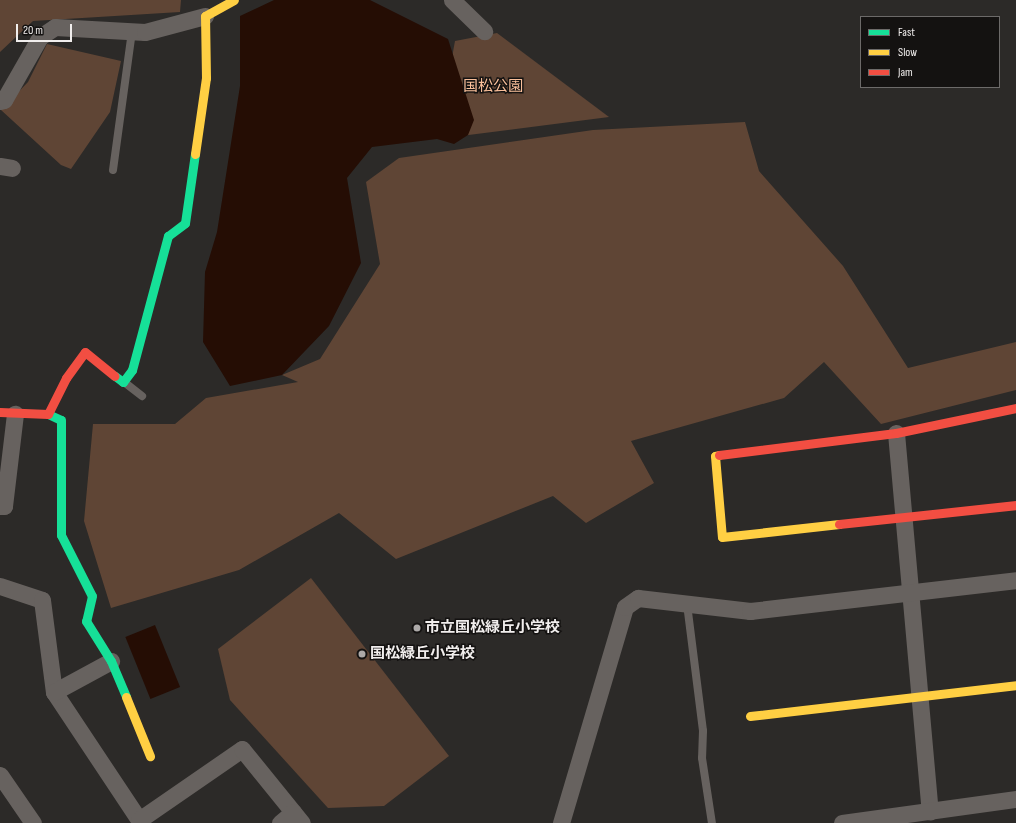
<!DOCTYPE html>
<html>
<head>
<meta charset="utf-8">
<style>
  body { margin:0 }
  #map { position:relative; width:1016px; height:823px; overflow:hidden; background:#2c2a28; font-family:"Sofia Sans Condensed","Noto Sans JP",sans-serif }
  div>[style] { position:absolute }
  .green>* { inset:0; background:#5f4535 }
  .water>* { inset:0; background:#250d04; transform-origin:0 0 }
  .lane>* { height:8px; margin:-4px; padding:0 4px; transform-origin:4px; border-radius:4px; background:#67625f }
  .street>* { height:17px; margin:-8.5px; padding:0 8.5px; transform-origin:8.5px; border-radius:8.5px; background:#67625f }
  .fast>* { height:9px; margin:-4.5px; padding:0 4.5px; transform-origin:4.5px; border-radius:4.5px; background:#16e098 }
  .slow>* { height:9px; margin:-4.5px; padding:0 4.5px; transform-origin:4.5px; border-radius:4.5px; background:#ffcf43 }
  .jam>* { height:9px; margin:-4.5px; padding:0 4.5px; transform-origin:4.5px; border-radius:4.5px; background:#f24e42 }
  .dots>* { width:11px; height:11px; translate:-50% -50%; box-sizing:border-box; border:2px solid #141211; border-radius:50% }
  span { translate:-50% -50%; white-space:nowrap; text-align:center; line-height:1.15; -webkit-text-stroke:3px #141211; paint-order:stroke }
  .park-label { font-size:15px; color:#fac09b }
  .poi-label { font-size:15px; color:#f1eeed; font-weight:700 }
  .left { translate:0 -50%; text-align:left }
  .legend { position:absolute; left:860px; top:16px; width:140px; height:72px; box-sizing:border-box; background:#141211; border:1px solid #6c6a69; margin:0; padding:5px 7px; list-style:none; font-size:12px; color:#f1eeed }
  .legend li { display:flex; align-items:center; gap:8px; height:20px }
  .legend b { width:20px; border:1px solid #6c6a69 }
  .scale { position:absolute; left:16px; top:24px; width:56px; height:18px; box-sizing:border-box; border:2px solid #f1eeed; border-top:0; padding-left:5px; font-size:12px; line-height:14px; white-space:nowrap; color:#f1eeed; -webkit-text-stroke:3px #141211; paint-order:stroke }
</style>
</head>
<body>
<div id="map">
  <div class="green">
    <div style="clip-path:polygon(0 0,181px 0,180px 12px,33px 21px,0 52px)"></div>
    <div style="clip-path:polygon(497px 33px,609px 117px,437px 139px,455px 41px)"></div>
    <div style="clip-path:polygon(47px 44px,121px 61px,110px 112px,71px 169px,61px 165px,1px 110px,28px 82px)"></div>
    <div style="clip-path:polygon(745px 122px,759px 171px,843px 266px,908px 368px,1016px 342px,1016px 390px,881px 424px,824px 362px,784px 398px,631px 441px,654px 483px,586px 523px,553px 496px,396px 559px,339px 513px,239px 570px,111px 608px,84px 521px,93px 424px,175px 424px,206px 398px,298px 382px,282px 375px,320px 359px,380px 264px,366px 182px,399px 158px,593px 130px)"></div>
    <div style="clip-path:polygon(311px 578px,449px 756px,384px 806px,328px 808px,230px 700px,218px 649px)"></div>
  </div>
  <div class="water">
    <div style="clip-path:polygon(274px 0,370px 0,448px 39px,474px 120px,468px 135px,454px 144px,437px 139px,372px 147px,347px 178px,361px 263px,329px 326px,282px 375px,230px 386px,203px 342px,205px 272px,217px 232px,240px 86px,240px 16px)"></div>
    <div style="left:155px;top:625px;width:67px;height:32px;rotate:68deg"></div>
  </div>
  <div class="lane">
    <div style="left:113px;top:170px;width:139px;rotate:-82.2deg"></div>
    <div style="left:124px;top:382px;width:23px;rotate:38deg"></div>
    <div style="left:687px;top:604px;width:128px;rotate:82.8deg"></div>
    <div style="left:703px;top:731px;width:27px;rotate:92deg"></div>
    <div style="left:702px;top:758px;width:66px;rotate:81.3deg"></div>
  </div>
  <div class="street">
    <div style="left:452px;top:0;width:45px;rotate:44.1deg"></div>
    <div style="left:0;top:101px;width:4px;rotate:-14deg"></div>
    <div style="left:4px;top:100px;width:73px;rotate:-60.3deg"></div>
    <div style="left:40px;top:37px;width:18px;rotate:-34deg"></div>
    <div style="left:55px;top:27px;width:90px;rotate:3.2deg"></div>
    <div style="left:145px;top:32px;width:62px;rotate:-14.9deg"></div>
    <div style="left:0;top:166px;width:12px;rotate:9deg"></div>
    <div style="left:896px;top:433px;width:380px;rotate:84.9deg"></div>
    <div style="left:0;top:506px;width:4px"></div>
    <div style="left:4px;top:506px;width:93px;rotate:-83.2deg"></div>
    <div style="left:0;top:586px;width:44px;rotate:18.4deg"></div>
    <div style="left:42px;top:600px;width:93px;rotate:82.6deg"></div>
    <div style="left:54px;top:692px;width:157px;rotate:56.4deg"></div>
    <div style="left:54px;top:692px;width:65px;rotate:-28.5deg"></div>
    <div style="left:0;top:775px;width:58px;rotate:55.5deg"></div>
    <div style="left:139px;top:820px;width:125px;rotate:-34.6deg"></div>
    <div style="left:242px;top:749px;width:95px;rotate:51deg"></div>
    <div style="left:280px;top:823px;width:17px;rotate:-40deg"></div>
    <div style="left:561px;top:823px;width:225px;rotate:-73.5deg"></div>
    <div style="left:625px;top:607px;width:16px;rotate:-35deg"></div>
    <div style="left:638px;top:598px;width:113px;rotate:6.6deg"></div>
    <div style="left:750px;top:611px;width:268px;rotate:-6.6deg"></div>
    <div style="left:842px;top:823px;width:176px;rotate:-7.9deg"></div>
  </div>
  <div class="fast">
    <div style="left:115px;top:376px;width:10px;rotate:37deg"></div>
    <div style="left:123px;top:382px;width:15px;rotate:-53deg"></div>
    <div style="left:132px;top:370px;width:139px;rotate:-75deg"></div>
    <div style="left:168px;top:236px;width:21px;rotate:-37deg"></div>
    <div style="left:185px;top:223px;width:70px;rotate:-81.8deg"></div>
    <div style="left:48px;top:414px;width:14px;rotate:25deg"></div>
    <div style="left:61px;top:420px;width:115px;rotate:90deg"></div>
    <div style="left:61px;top:535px;width:68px;rotate:63.1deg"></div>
    <div style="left:92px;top:596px;width:26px;rotate:103deg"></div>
    <div style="left:86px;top:621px;width:47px;rotate:58deg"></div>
    <div style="left:111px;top:661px;width:39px;rotate:67deg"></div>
  </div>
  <div class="slow">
    <div style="left:195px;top:154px;width:77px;rotate:-81.8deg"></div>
    <div style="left:206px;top:78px;width:62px;rotate:-90.9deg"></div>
    <div style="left:205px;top:16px;width:33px;rotate:-29deg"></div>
    <div style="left:719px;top:455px;width:4px;rotate:166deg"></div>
    <div style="left:715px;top:456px;width:81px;rotate:85.1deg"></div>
    <div style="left:722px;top:537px;width:118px;rotate:-6.3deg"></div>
    <div style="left:126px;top:697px;width:64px;rotate:67.9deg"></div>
    <div style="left:750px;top:716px;width:268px;rotate:-6.6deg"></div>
  </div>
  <div class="jam">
    <div style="left:0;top:412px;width:48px;rotate:2.4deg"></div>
    <div style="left:48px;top:414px;width:40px;rotate:-63.4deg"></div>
    <div style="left:66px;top:378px;width:32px;rotate:-54deg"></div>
    <div style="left:85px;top:352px;width:38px;rotate:39deg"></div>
    <div style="left:719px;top:455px;width:178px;rotate:-7.1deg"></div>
    <div style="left:896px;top:433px;width:123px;rotate:-11.8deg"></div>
    <div style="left:839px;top:524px;width:178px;rotate:-6.1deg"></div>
  </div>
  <div class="dots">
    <div style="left:417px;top:628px;background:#aca9a8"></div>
    <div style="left:362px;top:654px;background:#aca9a8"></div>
  </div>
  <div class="park-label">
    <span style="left:493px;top:87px">国松公園</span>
  </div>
  <div class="poi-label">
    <span class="left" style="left:425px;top:628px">市立国松緑丘小学校</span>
    <span class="left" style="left:370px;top:654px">国松緑丘小学校</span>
  </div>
  <ul class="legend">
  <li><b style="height:5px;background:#16e098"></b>Fast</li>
  <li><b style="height:5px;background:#ffcf43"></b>Slow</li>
  <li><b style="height:5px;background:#f24e42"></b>Jam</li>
  </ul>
  <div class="scale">20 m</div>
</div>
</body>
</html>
